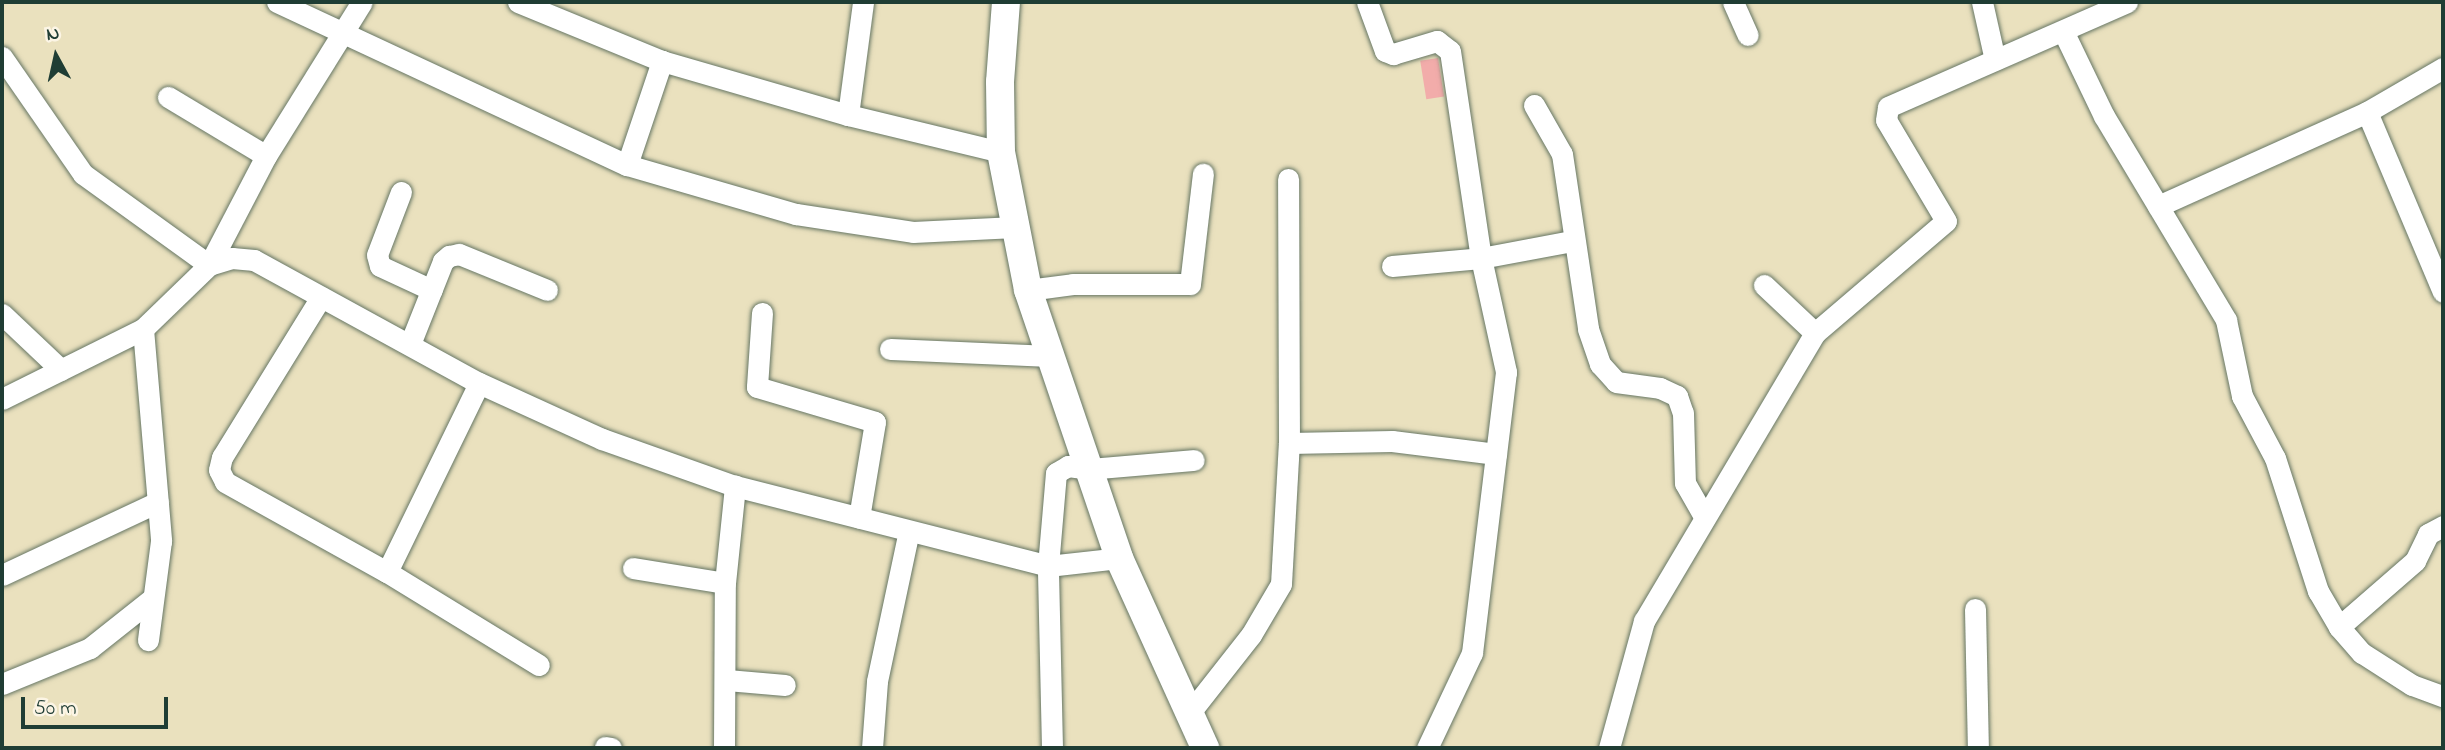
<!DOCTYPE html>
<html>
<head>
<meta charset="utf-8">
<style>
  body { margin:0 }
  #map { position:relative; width:2445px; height:750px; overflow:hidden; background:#eae1be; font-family:"Indie Flower",sans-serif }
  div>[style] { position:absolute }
  .building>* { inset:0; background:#f2acaa; transform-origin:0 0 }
  .roads { filter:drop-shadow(0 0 2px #667664) drop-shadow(0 0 2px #667664) }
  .minor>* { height:21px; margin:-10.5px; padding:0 10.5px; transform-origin:10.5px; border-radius:10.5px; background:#fff }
  .secondary>* { height:28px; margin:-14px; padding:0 14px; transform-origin:14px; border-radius:14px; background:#fff }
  span { translate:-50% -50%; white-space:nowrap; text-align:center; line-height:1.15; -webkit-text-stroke:6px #fcf5e5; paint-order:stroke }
  .frame { position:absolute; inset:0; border:4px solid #1f3d34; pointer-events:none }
  .north { position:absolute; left:21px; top:21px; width:70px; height:70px; -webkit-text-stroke:5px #fcf5e5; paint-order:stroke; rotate:352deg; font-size:19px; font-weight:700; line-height:28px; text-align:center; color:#1f3d34 }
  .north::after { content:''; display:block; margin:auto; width:24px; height:32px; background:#1f3d34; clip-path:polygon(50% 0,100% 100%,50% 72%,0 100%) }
  .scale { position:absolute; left:21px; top:697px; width:147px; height:32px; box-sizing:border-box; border:4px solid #1f3d34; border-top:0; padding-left:9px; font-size:21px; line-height:24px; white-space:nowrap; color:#1f3d34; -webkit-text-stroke:5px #fcf5e5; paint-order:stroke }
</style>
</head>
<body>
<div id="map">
  <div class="building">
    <div style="left:1438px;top:58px;width:39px;height:18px;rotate:81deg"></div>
  </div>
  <div class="roads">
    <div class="minor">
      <div style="left:277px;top:2px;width:386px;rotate:25deg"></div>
      <div style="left:627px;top:165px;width:176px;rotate:16.2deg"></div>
      <div style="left:796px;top:214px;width:118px;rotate:8.7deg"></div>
      <div style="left:913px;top:232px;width:102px;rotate:-2.8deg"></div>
      <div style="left:518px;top:2px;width:156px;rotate:22.3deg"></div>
      <div style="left:662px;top:61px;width:194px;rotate:16.2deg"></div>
      <div style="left:848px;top:115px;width:157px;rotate:13.6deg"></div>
      <div style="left:1367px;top:2px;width:52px;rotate:69.8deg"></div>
      <div style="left:1385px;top:51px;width:9px;rotate:21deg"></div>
      <div style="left:1393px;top:54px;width:46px;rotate:-16.5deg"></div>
      <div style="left:1437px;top:41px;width:16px;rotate:38deg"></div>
      <div style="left:1450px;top:51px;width:209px;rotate:81.5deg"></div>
      <div style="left:1481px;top:258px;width:117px;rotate:77.6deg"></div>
      <div style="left:1506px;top:372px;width:283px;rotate:96.9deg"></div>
      <div style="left:1472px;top:653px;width:105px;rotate:115.3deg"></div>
      <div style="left:1733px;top:2px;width:36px;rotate:66deg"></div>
      <div style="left:1982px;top:2px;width:59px;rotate:77.4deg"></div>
      <div style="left:2064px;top:33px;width:92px;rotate:64.3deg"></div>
      <div style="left:2104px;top:116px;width:238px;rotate:59.1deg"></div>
      <div style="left:2226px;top:320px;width:78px;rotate:78.1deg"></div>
      <div style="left:2242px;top:396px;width:70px;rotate:62deg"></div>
      <div style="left:2275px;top:458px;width:140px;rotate:72.1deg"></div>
      <div style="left:2318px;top:591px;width:42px;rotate:59.7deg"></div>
      <div style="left:2339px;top:627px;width:35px;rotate:49deg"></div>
      <div style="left:2362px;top:653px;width:59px;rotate:32.6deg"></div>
      <div style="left:2412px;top:685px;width:33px;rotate:20deg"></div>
      <div style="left:2px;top:57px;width:142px;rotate:55.3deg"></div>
      <div style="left:83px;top:174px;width:155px;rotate:35.8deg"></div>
      <div style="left:168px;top:97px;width:114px;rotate:31deg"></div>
      <div style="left:1534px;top:105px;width:56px;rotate:60.3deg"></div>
      <div style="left:1562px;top:154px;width:177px;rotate:81.5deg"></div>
      <div style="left:1588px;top:329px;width:37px;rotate:71deg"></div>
      <div style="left:1600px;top:364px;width:24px;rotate:48deg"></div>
      <div style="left:1616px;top:382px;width:44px;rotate:7.8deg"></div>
      <div style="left:1660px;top:388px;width:19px;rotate:25deg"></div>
      <div style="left:1677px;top:396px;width:18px;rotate:71deg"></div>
      <div style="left:1683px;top:413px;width:70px;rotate:88.4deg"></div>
      <div style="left:1685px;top:483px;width:40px;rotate:60.3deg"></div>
      <div style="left:2367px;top:112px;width:195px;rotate:67.1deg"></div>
      <div style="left:848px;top:115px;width:114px;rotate:-82.4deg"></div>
      <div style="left:627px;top:165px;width:110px;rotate:-71.4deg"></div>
      <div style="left:401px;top:192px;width:67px;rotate:110.9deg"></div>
      <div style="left:377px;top:255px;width:11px;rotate:75deg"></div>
      <div style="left:380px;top:266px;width:57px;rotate:24.8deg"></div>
      <div style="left:2158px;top:206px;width:229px;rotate:-24.2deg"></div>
      <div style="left:2367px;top:112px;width:88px;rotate:-30.1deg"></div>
      <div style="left:209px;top:265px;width:24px;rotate:-17deg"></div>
      <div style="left:232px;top:258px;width:22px;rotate:5deg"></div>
      <div style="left:254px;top:260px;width:256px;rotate:28.7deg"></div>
      <div style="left:479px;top:383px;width:135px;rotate:24.5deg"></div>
      <div style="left:602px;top:439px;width:141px;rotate:19.5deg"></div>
      <div style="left:735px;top:486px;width:323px;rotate:14.3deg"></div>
      <div style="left:1048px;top:566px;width:71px;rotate:-6.4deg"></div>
      <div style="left:1392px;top:266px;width:89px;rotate:-5.1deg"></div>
      <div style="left:1481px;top:258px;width:93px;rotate:-10.6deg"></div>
      <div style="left:1764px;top:285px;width:70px;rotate:43.3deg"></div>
      <div style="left:1028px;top:290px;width:45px;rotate:-7.6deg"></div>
      <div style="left:1073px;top:284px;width:117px"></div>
      <div style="left:1190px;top:284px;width:111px;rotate:-83.3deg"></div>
      <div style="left:321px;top:297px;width:188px;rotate:121.7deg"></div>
      <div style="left:222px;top:457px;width:13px;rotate:103deg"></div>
      <div style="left:219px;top:470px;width:13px;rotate:63deg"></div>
      <div style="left:225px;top:482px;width:185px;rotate:29.1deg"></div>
      <div style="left:387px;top:572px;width:178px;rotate:31.5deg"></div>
      <div style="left:762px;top:313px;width:74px;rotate:93.9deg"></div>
      <div style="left:757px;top:387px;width:123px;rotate:16.5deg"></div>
      <div style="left:875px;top:422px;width:97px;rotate:99.5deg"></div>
      <div style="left:2px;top:314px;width:81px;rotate:43.5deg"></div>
      <div style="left:143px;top:329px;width:213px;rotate:85.1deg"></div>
      <div style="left:161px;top:541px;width:100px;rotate:97.5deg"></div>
      <div style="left:410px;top:344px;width:89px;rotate:-68.3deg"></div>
      <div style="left:443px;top:261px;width:8px;rotate:-40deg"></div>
      <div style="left:449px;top:256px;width:10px;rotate:-11deg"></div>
      <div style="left:459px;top:254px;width:95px;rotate:22.2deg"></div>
      <div style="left:890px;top:349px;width:161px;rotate:2.5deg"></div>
      <div style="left:2px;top:399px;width:157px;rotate:-26.4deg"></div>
      <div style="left:143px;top:329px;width:92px;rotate:-44.1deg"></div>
      <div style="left:209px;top:265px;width:123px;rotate:-62.4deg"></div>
      <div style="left:266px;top:156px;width:181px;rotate:-58.1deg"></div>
      <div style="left:1289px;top:443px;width:103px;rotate:-1.1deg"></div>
      <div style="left:1392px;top:441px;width:105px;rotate:7.1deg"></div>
      <div style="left:633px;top:568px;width:93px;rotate:9.3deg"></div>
      <div style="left:387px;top:572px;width:210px;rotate:-64deg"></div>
      <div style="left:2px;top:575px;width:172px;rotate:-25.1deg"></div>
      <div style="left:1975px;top:609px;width:139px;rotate:88.8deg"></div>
      <div style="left:2339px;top:627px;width:101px;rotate:-41deg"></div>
      <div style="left:2415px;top:561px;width:30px;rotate:-64deg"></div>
      <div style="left:2428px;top:534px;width:17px;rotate:-28deg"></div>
      <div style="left:727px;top:680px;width:58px;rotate:4.9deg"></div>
      <div style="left:2px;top:684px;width:95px;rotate:-22.2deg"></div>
      <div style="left:90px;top:648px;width:80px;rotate:-38.4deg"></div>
      <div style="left:1188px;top:715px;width:102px;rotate:-51.8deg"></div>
      <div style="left:1251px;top:635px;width:59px;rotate:-59.5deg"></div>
      <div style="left:1281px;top:584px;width:141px;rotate:-86.8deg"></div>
      <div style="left:1289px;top:443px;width:264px;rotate:-90.2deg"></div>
      <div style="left:605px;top:747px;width:6px;rotate:9deg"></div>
      <div style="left:724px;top:748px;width:165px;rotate:-89.7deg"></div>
      <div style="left:725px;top:583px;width:98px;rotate:-84.1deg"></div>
      <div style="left:872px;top:748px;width:67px;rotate:-85.7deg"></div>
      <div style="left:877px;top:681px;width:153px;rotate:-78deg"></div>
      <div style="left:1052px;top:748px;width:182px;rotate:-91.3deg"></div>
      <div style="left:1048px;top:566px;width:93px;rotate:-85.1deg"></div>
      <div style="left:1056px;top:473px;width:14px;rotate:-30deg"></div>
      <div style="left:1068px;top:466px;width:21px;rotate:8deg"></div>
      <div style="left:1089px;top:469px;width:105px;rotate:-4.9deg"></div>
      <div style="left:1609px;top:748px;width:132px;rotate:-74.6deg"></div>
      <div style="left:1644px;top:621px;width:335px;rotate:-59.3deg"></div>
      <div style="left:1815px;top:333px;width:172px;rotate:-40.5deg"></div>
      <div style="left:1946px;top:221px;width:117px;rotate:-120.7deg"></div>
      <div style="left:1886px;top:120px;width:13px;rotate:-81deg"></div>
      <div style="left:1888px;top:107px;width:261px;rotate:-23.7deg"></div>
    </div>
    <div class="secondary">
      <div style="left:1006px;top:2px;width:80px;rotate:94.3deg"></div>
      <div style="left:1000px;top:82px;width:70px;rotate:89.2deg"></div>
      <div style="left:1001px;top:152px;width:141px;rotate:78.9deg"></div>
      <div style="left:1028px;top:290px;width:283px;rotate:71.2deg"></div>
      <div style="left:1119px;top:558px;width:209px;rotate:65.6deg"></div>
    </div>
  </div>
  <div class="frame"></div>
  <div class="north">N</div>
  <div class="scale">50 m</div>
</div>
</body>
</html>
